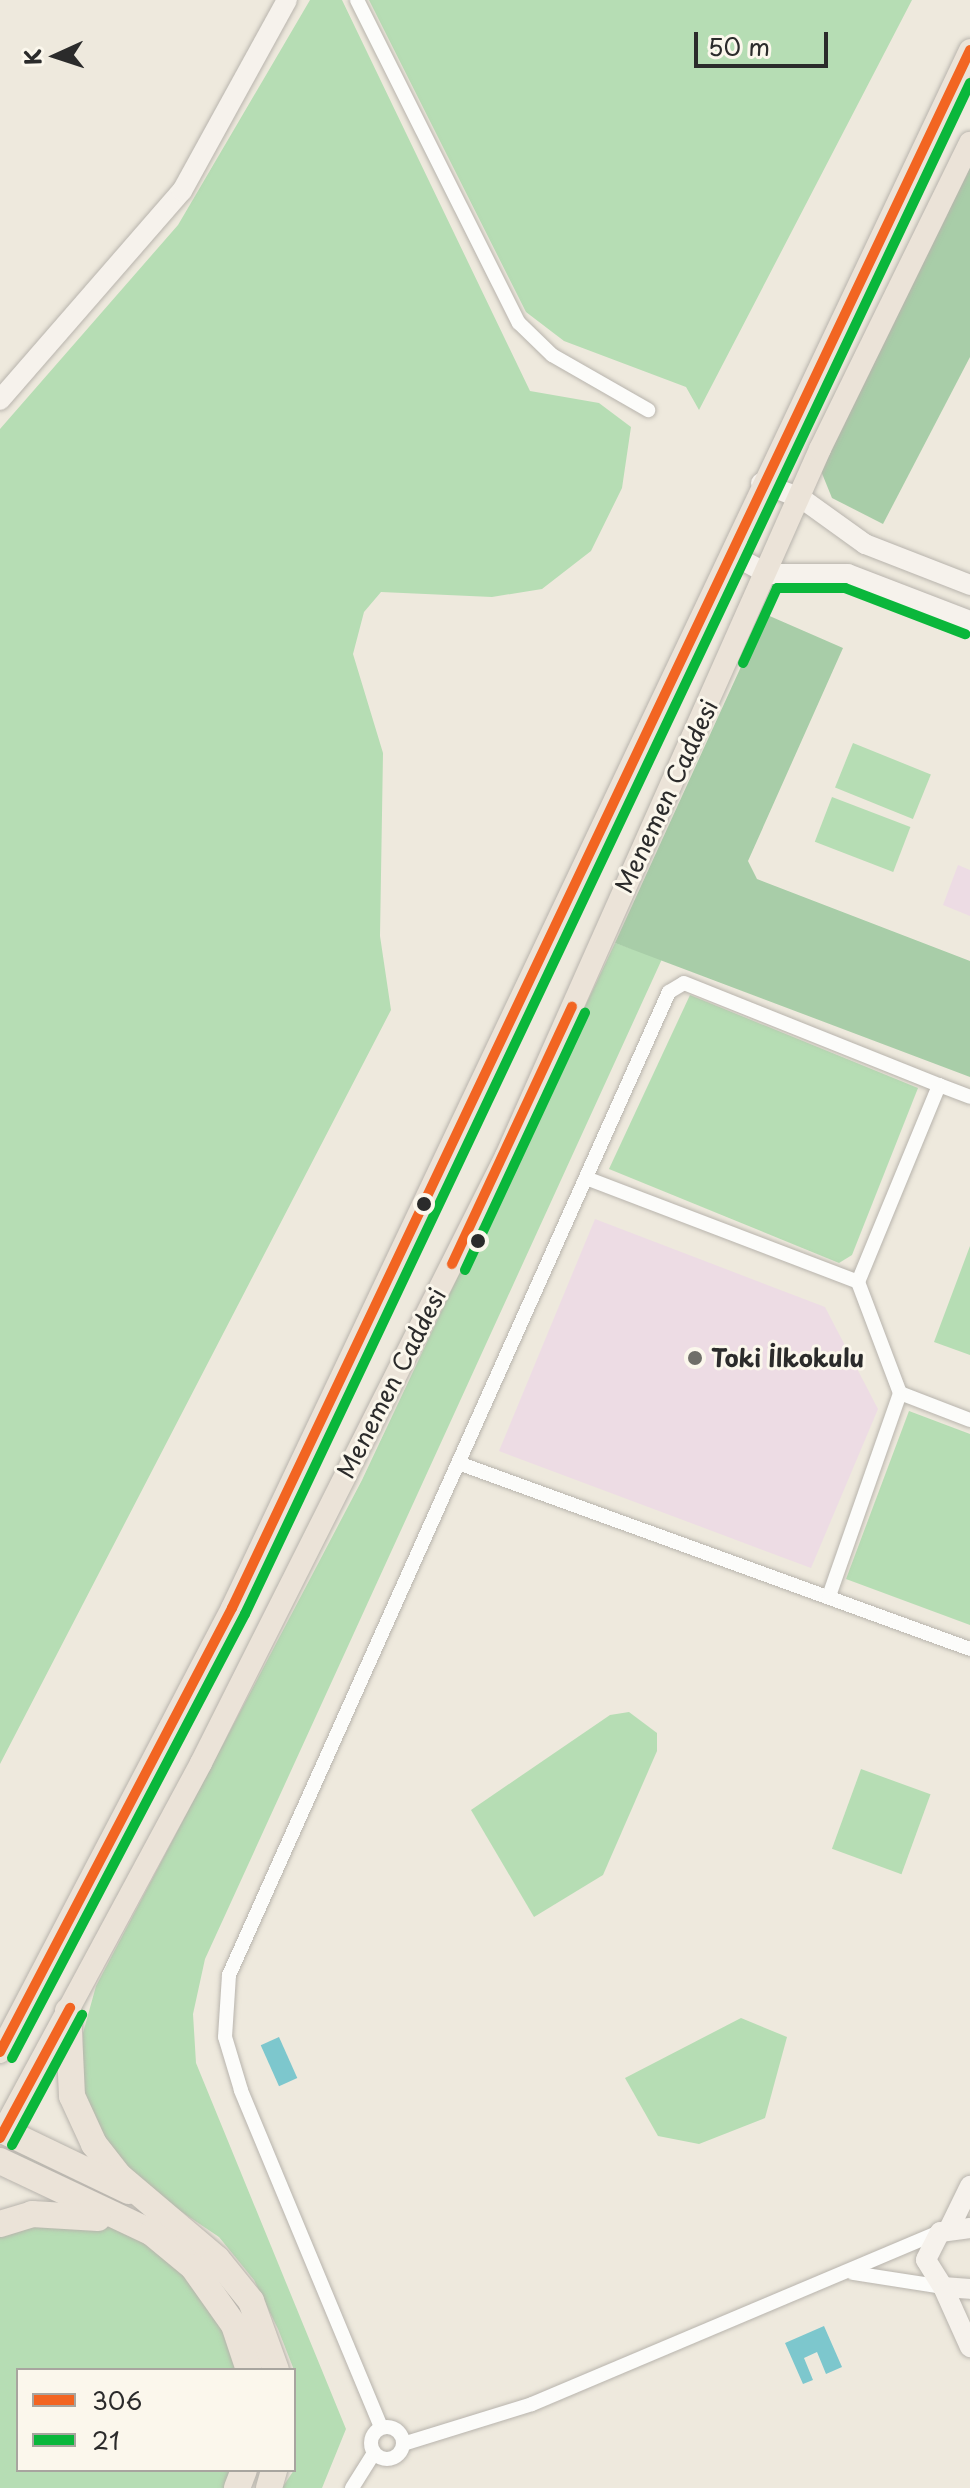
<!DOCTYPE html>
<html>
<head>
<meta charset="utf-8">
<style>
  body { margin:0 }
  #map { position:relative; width:970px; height:2488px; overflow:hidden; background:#eee9dd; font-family:"Playpen Sans",sans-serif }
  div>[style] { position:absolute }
  .built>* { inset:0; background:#eddce4 }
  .green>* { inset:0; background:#b6ddb4; transform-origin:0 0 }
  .forest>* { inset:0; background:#a8cda8 }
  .water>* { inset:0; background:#7dc7cd; transform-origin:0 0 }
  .roads { filter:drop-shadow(0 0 2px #b8b4ad) drop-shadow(0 0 2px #b8b4ad) }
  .street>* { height:14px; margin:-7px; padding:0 7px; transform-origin:7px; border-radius:7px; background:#fcfcfa }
  .street>.ring { margin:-7px; padding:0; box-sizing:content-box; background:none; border:14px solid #fcfcfa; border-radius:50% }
  .secondary>* { height:20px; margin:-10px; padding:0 10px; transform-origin:10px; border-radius:10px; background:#f6f2ec }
  .primary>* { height:22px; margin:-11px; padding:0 11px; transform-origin:11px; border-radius:11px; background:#ebe3d8 }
  .highway>* { height:26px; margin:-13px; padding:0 13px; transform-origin:13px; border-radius:13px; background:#ebe3d8 }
  .bus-1>* { height:10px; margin:-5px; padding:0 5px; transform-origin:5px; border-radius:5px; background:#f26522 }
  .bus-2>* { height:10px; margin:-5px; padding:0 5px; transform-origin:5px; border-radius:5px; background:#0ab73b }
  .dots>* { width:22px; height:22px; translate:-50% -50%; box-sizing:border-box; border:4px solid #fbf7ec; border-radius:50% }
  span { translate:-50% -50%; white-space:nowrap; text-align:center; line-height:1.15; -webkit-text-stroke:6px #fbf7ec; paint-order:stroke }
  .street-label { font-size:24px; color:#2b2b2b }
  .poi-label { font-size:24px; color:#2b2b2b; font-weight:700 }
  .left { translate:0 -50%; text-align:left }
  .legend { position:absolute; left:16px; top:2368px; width:280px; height:104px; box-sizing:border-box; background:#fbf7ec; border:2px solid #a8a59f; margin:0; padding:10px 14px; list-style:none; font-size:24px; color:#2b2b2b }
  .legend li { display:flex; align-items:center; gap:16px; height:40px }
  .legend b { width:40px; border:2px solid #a8a59f }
  .north { position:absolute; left:16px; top:16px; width:80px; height:80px; -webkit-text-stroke:6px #fbf7ec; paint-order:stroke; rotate:267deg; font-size:22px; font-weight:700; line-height:32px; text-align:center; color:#2b2b2b }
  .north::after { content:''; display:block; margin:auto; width:28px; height:36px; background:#2b2b2b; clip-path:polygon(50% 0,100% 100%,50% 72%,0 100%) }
  .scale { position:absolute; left:694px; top:32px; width:134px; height:36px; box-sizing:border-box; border:4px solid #2b2b2b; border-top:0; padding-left:10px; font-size:24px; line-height:28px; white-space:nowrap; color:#2b2b2b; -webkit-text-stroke:6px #fbf7ec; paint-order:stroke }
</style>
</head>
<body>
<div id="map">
  <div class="built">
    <div style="clip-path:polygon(958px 865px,970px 870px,970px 916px,943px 905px)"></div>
    <div style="clip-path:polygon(595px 1219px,825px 1307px,878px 1409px,811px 1568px,499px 1451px)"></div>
  </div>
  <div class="green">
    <div style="clip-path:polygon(310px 0,342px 0,530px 391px,599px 403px,631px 427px,622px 488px,591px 551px,542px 589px,492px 597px,381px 592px,364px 612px,353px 654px,383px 753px,380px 936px,391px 1010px,0 1764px,0 429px,178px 225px)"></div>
    <div style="clip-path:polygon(369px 0,912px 0,699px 410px,686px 387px,564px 341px,526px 312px)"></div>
    <div style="left:853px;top:743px;width:84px;height:48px;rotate:22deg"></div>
    <div style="left:832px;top:797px;width:84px;height:48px;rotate:21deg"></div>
    <div style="clip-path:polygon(615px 943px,662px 959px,205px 1959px,193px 2014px,196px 2063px,346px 2429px,322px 2488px,282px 2488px,294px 2470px,294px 2370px,278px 2329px,254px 2280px,219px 2237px,136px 2181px,90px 2120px,81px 2089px,83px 2033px,96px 1986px,362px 1480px)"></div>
    <div style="clip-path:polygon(690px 995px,918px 1088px,852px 1255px,839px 1263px,609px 1169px)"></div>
    <div style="clip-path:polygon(970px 1246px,970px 1355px,934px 1342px)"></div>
    <div style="clip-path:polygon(909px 1411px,970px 1434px,970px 1625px,846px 1579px)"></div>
    <div style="clip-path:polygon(629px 1712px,657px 1733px,657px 1751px,603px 1875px,534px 1917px,471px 1810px,610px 1715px)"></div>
    <div style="left:861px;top:1769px;width:74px;height:85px;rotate:20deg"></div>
    <div style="clip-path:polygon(741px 2018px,787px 2037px,765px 2118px,699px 2144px,658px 2136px,625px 2078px)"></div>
    <div style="clip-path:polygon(117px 2221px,193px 2267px,249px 2370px,18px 2370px,18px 2470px,244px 2470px,237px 2488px,0 2488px,0 2224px)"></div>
  </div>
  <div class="forest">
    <div style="clip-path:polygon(970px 152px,970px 357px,883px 524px,832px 498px,821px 471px)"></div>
    <div style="clip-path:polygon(765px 614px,843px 648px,748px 861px,757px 879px,970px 961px,970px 1077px,615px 943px)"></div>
  </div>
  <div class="water">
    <div style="left:279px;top:2037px;width:45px;height:20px;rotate:66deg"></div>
    <div style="clip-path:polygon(824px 2326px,842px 2367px,826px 2374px,817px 2352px,804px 2358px,813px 2380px,803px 2384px,785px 2343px)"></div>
  </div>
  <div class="roads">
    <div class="street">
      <div style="left:357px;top:0;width:361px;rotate:63.4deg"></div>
      <div style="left:519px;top:323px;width:46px;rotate:44.1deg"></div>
      <div style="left:552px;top:355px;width:111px;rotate:29.8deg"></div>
      <div style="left:586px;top:1178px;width:291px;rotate:20.9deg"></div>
      <div style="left:858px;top:1282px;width:119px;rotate:69.3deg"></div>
      <div style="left:900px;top:1393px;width:75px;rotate:21.1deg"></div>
      <div style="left:858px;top:1282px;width:213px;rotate:-67.6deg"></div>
      <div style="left:939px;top:1085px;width:33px;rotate:21deg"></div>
      <div style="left:461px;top:1464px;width:542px;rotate:19.97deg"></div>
      <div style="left:829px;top:1596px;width:215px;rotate:-70.7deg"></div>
      <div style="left:853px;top:2273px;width:91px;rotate:8.8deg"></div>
      <div class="ring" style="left:371px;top:2427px;width:18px;height:18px"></div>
      <div style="left:381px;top:2427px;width:365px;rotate:-112.6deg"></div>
      <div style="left:241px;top:2090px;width:55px;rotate:-106.8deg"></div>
      <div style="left:225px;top:2037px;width:62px;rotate:-86.3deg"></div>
      <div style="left:229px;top:1975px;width:1077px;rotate:-65.89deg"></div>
      <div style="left:669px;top:992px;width:17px;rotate:-31deg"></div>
      <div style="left:684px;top:983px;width:275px;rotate:21.8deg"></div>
      <div style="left:403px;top:2444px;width:135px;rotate:-17.2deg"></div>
      <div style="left:532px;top:2404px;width:443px;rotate:-22.9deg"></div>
      <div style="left:352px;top:2488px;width:41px;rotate:-57.8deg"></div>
    </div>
    <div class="secondary">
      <div style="left:0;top:400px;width:277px;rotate:-49deg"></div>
      <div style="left:182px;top:191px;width:218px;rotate:-61.2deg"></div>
      <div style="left:761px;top:483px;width:43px;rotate:20.6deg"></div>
      <div style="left:801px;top:498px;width:79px;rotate:35.7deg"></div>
      <div style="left:865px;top:544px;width:113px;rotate:21.3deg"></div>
      <div style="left:731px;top:554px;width:42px;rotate:28.4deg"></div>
      <div style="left:768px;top:574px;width:80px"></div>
      <div style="left:848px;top:574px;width:131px;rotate:21.1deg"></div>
      <div style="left:950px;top:2227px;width:46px;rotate:-64deg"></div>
      <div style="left:970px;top:2228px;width:30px;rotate:172deg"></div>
      <div style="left:940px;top:2232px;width:31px;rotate:117deg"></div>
      <div style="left:926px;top:2260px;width:32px;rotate:58deg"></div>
      <div style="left:943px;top:2287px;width:27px;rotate:4deg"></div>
      <div style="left:943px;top:2287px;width:66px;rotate:65.8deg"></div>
    </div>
    <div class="primary">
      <div style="left:0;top:2052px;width:501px;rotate:-62.41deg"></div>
      <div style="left:232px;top:1608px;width:1724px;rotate:-64.65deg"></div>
      <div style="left:4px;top:2129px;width:416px;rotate:-61.7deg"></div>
      <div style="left:201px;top:1763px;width:679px;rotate:-63.32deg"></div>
      <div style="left:506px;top:1156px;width:774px;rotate:-66.05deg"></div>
      <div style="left:820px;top:449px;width:341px;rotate:-63.9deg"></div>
    </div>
    <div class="highway">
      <div style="left:68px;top:2011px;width:85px;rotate:87.3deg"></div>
      <div style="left:72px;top:2096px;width:53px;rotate:65.4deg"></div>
      <div style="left:94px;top:2144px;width:41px;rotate:52deg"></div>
      <div style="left:119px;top:2176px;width:128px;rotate:40.3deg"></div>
      <div style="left:217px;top:2259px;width:54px;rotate:51deg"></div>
      <div style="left:251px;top:2301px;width:73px;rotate:70.1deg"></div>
      <div style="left:0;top:2129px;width:143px;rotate:25.7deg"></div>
      <div style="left:0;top:2161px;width:168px;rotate:25.3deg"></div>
      <div style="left:152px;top:2233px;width:53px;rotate:39.7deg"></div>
      <div style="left:193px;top:2267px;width:71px;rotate:54.7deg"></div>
      <div style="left:234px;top:2325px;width:47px;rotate:71.6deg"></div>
      <div style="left:0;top:2224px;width:34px;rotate:-17deg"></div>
      <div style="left:32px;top:2214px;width:66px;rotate:3.5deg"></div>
      <div style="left:237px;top:2488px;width:19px;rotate:-69deg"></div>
      <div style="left:269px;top:2488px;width:19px;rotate:-74deg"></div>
    </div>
  </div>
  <div class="bus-1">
    <div style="left:452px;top:1264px;width:284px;rotate:-65deg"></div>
    <div style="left:0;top:2052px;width:501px;rotate:-62.41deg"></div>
    <div style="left:232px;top:1608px;width:1724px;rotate:-64.65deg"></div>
    <div style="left:0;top:2138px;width:148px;rotate:-61.7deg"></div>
  </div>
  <div class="bus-2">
    <div style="left:743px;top:663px;width:82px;rotate:-65.6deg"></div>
    <div style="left:777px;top:588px;width:68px"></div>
    <div style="left:845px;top:588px;width:129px;rotate:21deg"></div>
    <div style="left:465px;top:1270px;width:284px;rotate:-65deg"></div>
    <div style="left:12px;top:2058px;width:501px;rotate:-62.31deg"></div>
    <div style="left:245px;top:1614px;width:1694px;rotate:-64.66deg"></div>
    <div style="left:12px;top:2145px;width:148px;rotate:-61.7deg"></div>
  </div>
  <div class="dots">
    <div style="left:424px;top:1204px;background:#2b2b2b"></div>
    <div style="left:478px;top:1241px;background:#2b2b2b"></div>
    <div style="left:695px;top:1358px;background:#6f6e69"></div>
  </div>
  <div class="street-label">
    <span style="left:666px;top:796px;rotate:-65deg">Menemen Caddesi</span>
    <span style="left:391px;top:1383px;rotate:-63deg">Menemen Caddesi</span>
  </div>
  <div class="poi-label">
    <span class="left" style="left:711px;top:1358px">Toki İlkokulu</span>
  </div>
  <ul class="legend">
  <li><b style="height:10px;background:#f26522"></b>306</li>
  <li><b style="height:10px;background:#0ab73b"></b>21</li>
  </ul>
  <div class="north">K</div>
  <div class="scale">50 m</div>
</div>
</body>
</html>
